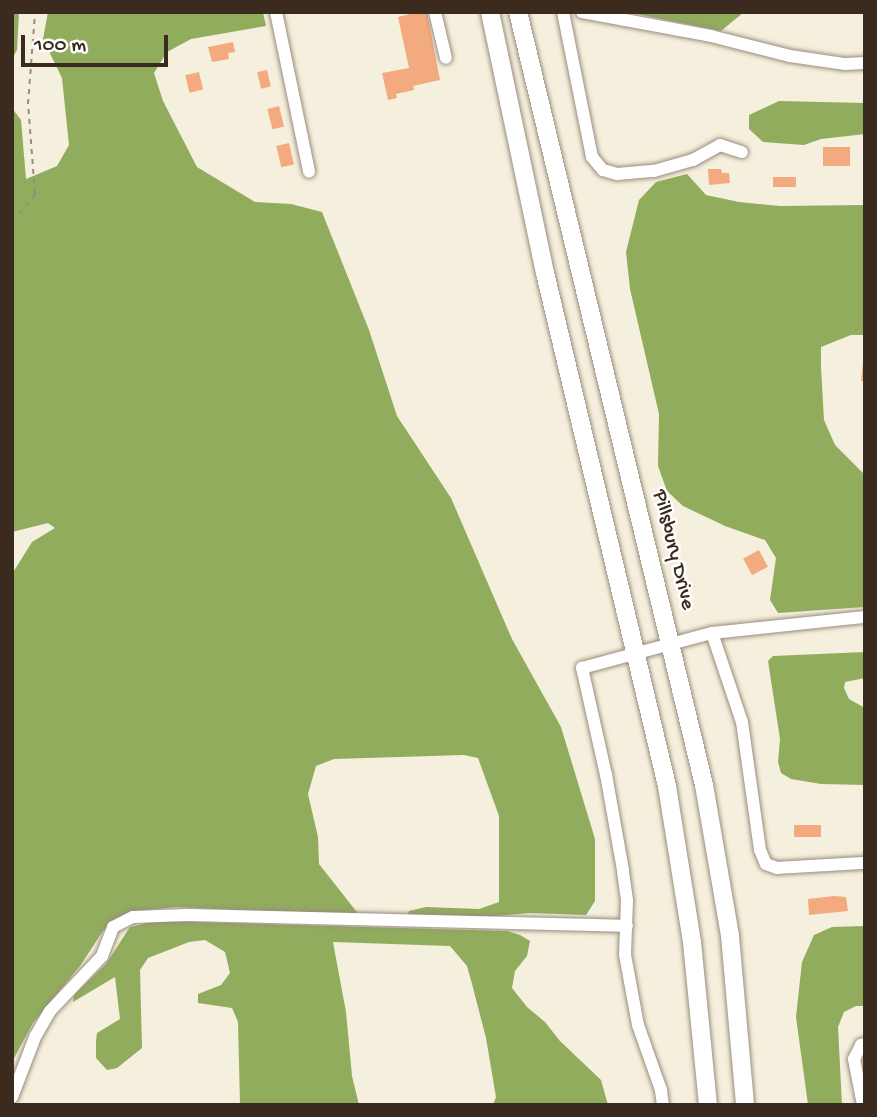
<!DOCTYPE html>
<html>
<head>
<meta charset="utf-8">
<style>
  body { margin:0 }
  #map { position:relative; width:877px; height:1117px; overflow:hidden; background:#f5efdd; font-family:"Gochi Hand",sans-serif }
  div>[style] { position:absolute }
  .forest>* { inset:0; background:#92ac5e }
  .building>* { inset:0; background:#f4aa7f; transform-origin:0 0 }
  .path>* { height:2px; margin-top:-1px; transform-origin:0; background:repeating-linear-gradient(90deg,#988c7e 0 5px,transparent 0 10px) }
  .roads { filter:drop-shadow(0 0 2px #988c7e) drop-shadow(0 0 2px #988c7e) }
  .minor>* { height:12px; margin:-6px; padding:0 6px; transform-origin:6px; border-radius:6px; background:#fff }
  .highway>* { height:18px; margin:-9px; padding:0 9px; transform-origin:9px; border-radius:9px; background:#fff }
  span { translate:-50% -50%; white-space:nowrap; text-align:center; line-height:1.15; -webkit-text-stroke:5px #fff; paint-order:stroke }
  .street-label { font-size:21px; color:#3b2a1e }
  .frame { position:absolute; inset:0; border:14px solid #3b2a1e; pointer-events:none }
  .scale { position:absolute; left:21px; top:35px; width:147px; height:32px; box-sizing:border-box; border:4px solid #3b2a1e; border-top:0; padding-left:9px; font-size:21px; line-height:24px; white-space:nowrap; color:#3b2a1e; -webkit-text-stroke:5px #fff; paint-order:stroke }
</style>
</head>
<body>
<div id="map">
  <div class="forest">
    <div style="clip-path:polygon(12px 12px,19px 12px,17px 50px,12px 59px)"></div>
    <div style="clip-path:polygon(48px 12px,263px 12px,266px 26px,191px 39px,167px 52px,154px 73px,163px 101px,197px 167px,255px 202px,291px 204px,322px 212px,369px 330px,397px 416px,451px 498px,512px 639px,561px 727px,595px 839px,595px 901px,586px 915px,529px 913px,496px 916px,407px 916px,409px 911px,426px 907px,479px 909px,499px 902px,499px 816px,478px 758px,464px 755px,334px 759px,316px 766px,308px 794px,318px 837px,319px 864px,360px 916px,177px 907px,138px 911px,116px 919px,103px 931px,80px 966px,33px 1023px,12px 1062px,12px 574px,32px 542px,55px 528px,48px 523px,12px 532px,12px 108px,21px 120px,26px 179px,57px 166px,69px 145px,62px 78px,43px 39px)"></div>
    <div style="clip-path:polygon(627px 12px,744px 12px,721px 31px)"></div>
    <div style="clip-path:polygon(779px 101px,865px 103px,865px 134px,821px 139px,804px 145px,763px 142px,749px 129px,749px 115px)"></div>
    <div style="clip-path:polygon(687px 174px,706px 195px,739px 202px,780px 206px,865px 205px,865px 335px,851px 335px,821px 347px,821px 367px,824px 420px,835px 445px,865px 475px,865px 607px,778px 613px,770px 600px,776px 558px,765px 540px,725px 526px,683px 506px,667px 491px,658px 466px,659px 414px,630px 289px,626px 252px,639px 200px,656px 182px)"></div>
    <div style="clip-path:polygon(865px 652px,865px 678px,845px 682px,844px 688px,849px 699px,865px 708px,865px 785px,821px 784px,791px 779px,781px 773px,778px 762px,780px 739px,768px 661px,773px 656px)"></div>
    <div style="clip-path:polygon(156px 921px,507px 931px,520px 935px,530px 941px,527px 956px,515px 971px,512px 988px,527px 1007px,545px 1022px,560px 1041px,601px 1080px,608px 1105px,493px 1105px,496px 1097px,486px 1038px,472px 984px,467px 966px,450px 946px,333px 942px,346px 1012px,352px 1076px,359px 1105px,240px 1105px,238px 1022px,232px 1008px,198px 1003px,198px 994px,221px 985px,230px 973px,225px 952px,205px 940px,189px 942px,148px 958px,140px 970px,142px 1048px,117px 1068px,107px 1070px,96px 1058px,96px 1041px,97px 1033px,120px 1019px,115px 977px,73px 1002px,74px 995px,106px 964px,130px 927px)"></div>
    <div style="clip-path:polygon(865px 926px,865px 1006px,856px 1006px,844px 1012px,838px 1027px,842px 1105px,808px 1105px,796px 1017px,802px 962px,814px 935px,832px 927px)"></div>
  </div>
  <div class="building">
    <div style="clip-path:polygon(418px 12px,427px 12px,440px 80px,413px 86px,414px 90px,396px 94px,397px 98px,388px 100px,382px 73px,409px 68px,398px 17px)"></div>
    <div style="clip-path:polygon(233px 42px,235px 52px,228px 53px,229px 59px,212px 62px,208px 47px)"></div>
    <div style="left:267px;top:70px;width:17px;height:10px;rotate:77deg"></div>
    <div style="left:199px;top:72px;width:18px;height:14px;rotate:77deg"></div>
    <div style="left:279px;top:106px;width:21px;height:12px;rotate:76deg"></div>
    <div style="left:289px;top:143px;width:22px;height:13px;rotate:77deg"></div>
    <div style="left:823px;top:147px;width:27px;height:19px"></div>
    <div style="clip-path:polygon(708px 169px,721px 169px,722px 173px,729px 173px,730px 183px,709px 185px)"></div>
    <div style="left:773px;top:177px;width:23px;height:10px"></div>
    <div style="clip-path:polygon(863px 363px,865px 363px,865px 381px,861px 381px)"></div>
    <div style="left:759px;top:550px;width:19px;height:18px;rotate:62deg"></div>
    <div style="left:821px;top:825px;width:12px;height:27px;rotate:90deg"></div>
    <div style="clip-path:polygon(834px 896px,846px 897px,848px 911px,809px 915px,808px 899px)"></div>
  </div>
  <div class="path">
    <div style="left:19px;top:214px;width:26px;rotate:-51deg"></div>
    <div style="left:35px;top:194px;width:90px;rotate:-94.4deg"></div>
    <div style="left:28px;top:104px;width:92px;rotate:-85.6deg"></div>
  </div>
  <div class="roads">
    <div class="minor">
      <div style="left:276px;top:12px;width:163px;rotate:78.3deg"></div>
      <div style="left:435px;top:12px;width:47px;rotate:76.6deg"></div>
      <div style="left:563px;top:12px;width:148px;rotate:78.7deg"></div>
      <div style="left:592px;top:157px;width:17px;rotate:50deg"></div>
      <div style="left:603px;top:170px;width:15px;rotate:16deg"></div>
      <div style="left:617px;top:174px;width:37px;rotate:-5deg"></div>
      <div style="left:654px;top:171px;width:41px;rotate:-15.8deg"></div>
      <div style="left:693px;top:160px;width:31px;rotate:-29deg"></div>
      <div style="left:720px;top:145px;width:23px;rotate:18deg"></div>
      <div style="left:582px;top:12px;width:131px;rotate:10.5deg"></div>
      <div style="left:711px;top:36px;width:81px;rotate:14.2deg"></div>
      <div style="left:790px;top:56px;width:56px;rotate:8.3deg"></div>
      <div style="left:845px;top:64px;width:20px;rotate:-3deg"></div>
      <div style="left:712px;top:633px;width:94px;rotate:71.4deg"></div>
      <div style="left:742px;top:722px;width:129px;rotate:82deg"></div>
      <div style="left:760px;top:850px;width:15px;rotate:67deg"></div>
      <div style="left:766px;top:864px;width:12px;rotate:20deg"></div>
      <div style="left:777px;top:868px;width:88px;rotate:-3.3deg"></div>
      <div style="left:12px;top:1097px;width:64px;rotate:-69deg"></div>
      <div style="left:35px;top:1037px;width:30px;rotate:-60deg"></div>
      <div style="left:50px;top:1011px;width:76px;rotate:-46.6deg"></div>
      <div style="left:102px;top:956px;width:31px;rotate:-69deg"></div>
      <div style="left:113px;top:927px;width:22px;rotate:-27deg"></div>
      <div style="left:133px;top:917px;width:53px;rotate:-2.2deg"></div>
      <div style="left:186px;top:915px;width:441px;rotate:1.4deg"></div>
      <div style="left:663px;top:1105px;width:15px;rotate:-98deg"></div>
      <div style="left:661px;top:1090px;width:69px;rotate:-109.5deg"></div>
      <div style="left:638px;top:1025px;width:71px;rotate:-100.5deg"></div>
      <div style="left:625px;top:955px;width:55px;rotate:-87.9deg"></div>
      <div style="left:627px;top:900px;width:30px;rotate:-98deg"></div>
      <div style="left:623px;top:870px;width:97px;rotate:-100.1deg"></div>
      <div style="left:606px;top:775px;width:110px;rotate:-102.6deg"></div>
      <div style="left:582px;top:668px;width:135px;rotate:-15.1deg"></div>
      <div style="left:712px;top:633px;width:154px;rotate:-6deg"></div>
      <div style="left:863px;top:1105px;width:47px;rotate:-101.1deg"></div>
      <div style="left:854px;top:1059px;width:16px;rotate:-63deg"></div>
      <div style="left:861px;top:1045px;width:4px;rotate:-14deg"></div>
    </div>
    <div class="highway">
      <div style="left:490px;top:12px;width:267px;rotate:78.1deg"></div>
      <div style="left:545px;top:273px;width:527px;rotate:76.62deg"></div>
      <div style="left:667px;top:786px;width:158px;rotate:80.9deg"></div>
      <div style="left:692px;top:942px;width:164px;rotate:84.4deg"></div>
      <div style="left:518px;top:12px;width:795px;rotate:76.47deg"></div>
      <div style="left:704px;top:785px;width:153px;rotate:80.2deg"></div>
      <div style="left:730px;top:936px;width:170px;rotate:84.9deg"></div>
    </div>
  </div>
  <div class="street-label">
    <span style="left:672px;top:550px;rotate:76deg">Pillsbury Drive</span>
  </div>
  <div class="frame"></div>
  <div class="scale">100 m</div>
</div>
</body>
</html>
